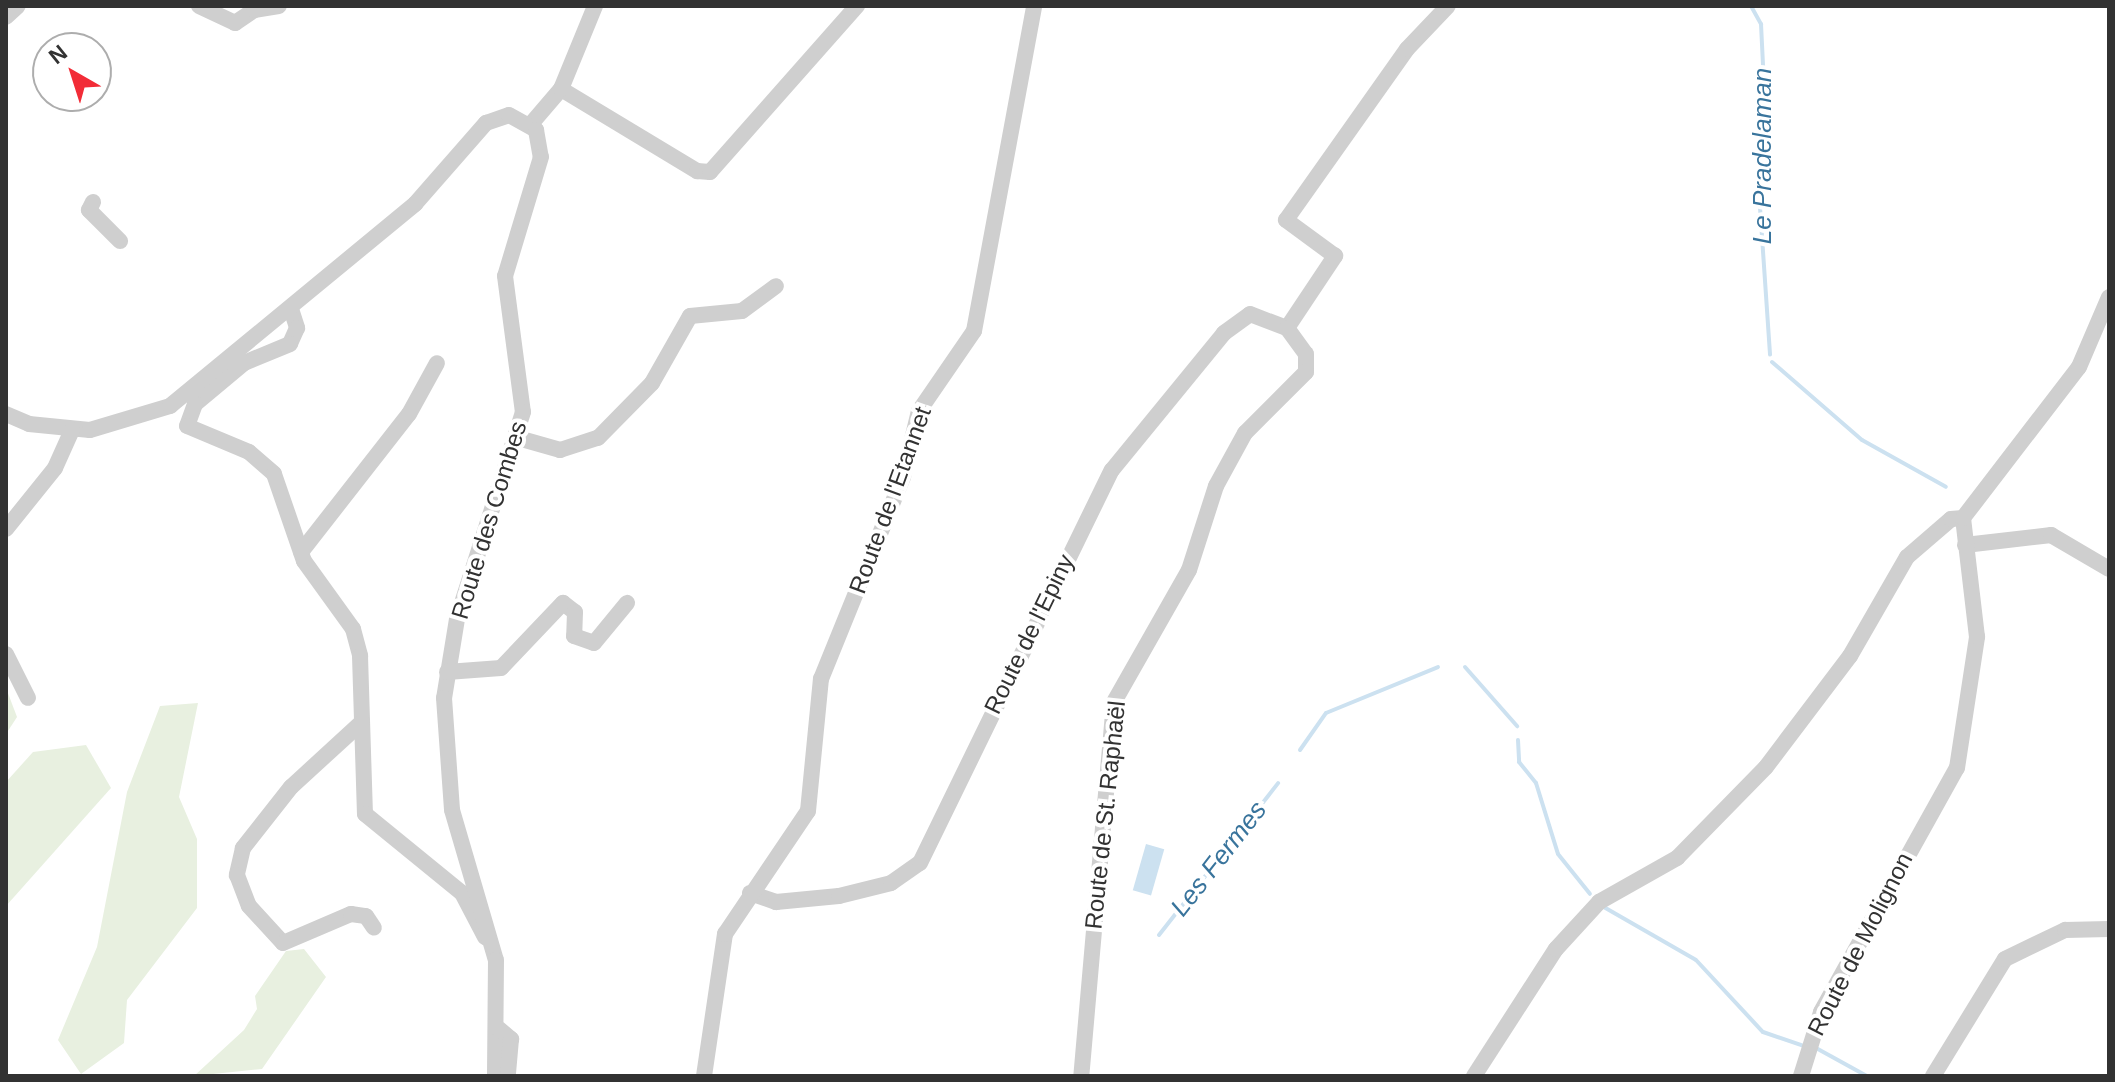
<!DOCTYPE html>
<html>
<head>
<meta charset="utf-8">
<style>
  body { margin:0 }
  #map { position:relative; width:2115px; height:1082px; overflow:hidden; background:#fff; font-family:Arial,sans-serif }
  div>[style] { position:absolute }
  .green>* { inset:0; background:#e8f0e0 }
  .water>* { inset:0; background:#cce1f0; transform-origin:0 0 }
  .stream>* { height:4px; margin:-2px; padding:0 2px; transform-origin:2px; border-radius:2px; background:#cce1f0 }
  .minor>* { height:16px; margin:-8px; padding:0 8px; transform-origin:8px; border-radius:8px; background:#cfcfcf }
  span { translate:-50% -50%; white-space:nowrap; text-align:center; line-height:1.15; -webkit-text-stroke:8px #fff; paint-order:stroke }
  .street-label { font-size:24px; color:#323232 }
  .water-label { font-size:26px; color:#39749c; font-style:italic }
  .frame { position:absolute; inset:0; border:8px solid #323232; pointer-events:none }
  .north { position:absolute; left:32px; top:32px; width:80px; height:80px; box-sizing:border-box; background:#fff; border:2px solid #adadad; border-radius:50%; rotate:321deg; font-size:22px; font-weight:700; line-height:32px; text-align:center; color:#323232 }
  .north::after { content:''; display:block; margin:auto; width:28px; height:36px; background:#f22c37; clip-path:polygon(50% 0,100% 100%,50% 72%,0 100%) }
</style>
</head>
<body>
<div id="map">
  <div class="green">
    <div style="clip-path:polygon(6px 688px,17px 717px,6px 734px)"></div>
    <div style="clip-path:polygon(198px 703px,179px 797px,197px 839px,197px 908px,127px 1000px,124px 1043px,81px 1074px,58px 1040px,97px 947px,127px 792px,160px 706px)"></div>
    <div style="clip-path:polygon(86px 745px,111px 788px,6px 906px,6px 782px,33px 752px)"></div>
    <div style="clip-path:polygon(304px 949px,326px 977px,262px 1069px,194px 1076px,244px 1030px,257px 1009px,255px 996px,286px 951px)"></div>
  </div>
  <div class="water">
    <div style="left:1146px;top:844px;width:19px;height:48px;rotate:16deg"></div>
  </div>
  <div class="stream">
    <div style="left:1751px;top:6px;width:21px;rotate:61deg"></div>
    <div style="left:1761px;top:24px;width:102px;rotate:87.2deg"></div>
    <div style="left:1766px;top:126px;width:53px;rotate:98.7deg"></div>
    <div style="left:1758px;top:178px;width:177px;rotate:86.1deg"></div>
    <div style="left:1772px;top:362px;width:119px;rotate:40.9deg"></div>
    <div style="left:1862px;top:440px;width:96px;rotate:29.2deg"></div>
    <div style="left:1465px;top:667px;width:79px;rotate:48.6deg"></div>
    <div style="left:1518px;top:740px;width:22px;rotate:87deg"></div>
    <div style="left:1519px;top:762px;width:27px;rotate:51deg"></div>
    <div style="left:1536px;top:783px;width:74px;rotate:72.8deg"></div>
    <div style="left:1558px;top:854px;width:51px;rotate:51.3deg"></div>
    <div style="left:1300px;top:750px;width:45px;rotate:-54.9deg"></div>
    <div style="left:1326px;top:713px;width:121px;rotate:-22.3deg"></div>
    <div style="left:1602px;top:906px;width:108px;rotate:29.9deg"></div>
    <div style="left:1696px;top:960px;width:98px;rotate:47.1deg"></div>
    <div style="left:1763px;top:1032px;width:46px;rotate:18.8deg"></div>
    <div style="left:1159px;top:935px;width:193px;rotate:-51.9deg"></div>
    <div style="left:1816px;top:1048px;width:58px;rotate:28.8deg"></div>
  </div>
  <div class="minor">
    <div style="left:199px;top:6px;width:40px;rotate:25deg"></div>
    <div style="left:235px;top:23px;width:23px;rotate:-34deg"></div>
    <div style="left:254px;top:10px;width:25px;rotate:-9deg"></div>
    <div style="left:6px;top:17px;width:16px;rotate:-43deg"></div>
    <div style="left:561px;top:89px;width:159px;rotate:31.1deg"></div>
    <div style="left:697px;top:171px;width:13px;rotate:4deg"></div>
    <div style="left:710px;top:172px;width:222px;rotate:-48.5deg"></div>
    <div style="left:531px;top:124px;width:46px;rotate:-49.4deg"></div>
    <div style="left:561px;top:89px;width:90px;rotate:-67.7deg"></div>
    <div style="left:93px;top:202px;width:9px;rotate:117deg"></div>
    <div style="left:89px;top:210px;width:44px;rotate:45deg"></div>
    <div style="left:291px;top:309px;width:20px;rotate:72deg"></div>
    <div style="left:297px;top:328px;width:17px;rotate:114deg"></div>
    <div style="left:290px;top:344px;width:50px;rotate:157.6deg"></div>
    <div style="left:244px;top:363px;width:64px;rotate:140.1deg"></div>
    <div style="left:195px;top:404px;width:23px;rotate:110deg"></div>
    <div style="left:187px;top:426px;width:67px;rotate:22.8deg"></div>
    <div style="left:249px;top:452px;width:33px;rotate:41deg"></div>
    <div style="left:274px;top:474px;width:92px;rotate:71deg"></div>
    <div style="left:304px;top:561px;width:84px;rotate:54.2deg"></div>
    <div style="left:353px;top:629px;width:28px;rotate:75deg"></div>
    <div style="left:360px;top:656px;width:158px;rotate:88.2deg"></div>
    <div style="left:365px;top:814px;width:125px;rotate:39.2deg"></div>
    <div style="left:462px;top:893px;width:50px;rotate:62.4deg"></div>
    <div style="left:1287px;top:328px;width:87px;rotate:-56.3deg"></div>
    <div style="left:1335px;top:256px;width:61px;rotate:-143.7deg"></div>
    <div style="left:1286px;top:220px;width:209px;rotate:-54.7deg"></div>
    <div style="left:1407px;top:49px;width:59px;rotate:-46.4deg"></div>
    <div style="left:6px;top:414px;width:25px;rotate:23deg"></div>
    <div style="left:29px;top:424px;width:61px;rotate:5.6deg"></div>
    <div style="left:90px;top:430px;width:84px;rotate:-16.7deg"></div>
    <div style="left:170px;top:406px;width:318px;rotate:-39.5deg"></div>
    <div style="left:415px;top:204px;width:108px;rotate:-48.8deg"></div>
    <div style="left:486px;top:123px;width:24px;rotate:-19deg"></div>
    <div style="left:509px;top:115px;width:31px;rotate:29deg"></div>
    <div style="left:536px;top:130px;width:27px;rotate:80deg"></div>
    <div style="left:541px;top:157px;width:124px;rotate:106.8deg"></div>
    <div style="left:505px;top:276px;width:137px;rotate:82.5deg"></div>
    <div style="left:523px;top:412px;width:217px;rotate:107.7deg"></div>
    <div style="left:457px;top:619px;width:80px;rotate:99.3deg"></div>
    <div style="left:444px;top:698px;width:112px;rotate:85.9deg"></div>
    <div style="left:452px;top:810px;width:156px;rotate:73.7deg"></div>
    <div style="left:496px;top:960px;width:116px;rotate:90.5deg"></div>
    <div style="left:518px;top:438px;width:44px;rotate:15.9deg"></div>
    <div style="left:560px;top:450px;width:40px;rotate:-18deg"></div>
    <div style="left:598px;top:438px;width:77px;rotate:-45.5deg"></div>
    <div style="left:652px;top:383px;width:77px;rotate:-60.4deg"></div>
    <div style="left:690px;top:316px;width:52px;rotate:-5.5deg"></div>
    <div style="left:742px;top:311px;width:42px;rotate:-36.3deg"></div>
    <div style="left:6px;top:529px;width:78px;rotate:-51.2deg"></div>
    <div style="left:55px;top:468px;width:42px;rotate:-65.9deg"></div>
    <div style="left:1965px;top:545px;width:87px;rotate:-6.6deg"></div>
    <div style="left:2051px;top:535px;width:67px;rotate:30.4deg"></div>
    <div style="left:301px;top:552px;width:175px;rotate:-52deg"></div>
    <div style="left:409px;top:414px;width:58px;rotate:-61.2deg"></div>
    <div style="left:6px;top:654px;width:49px;rotate:63.4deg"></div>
    <div style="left:447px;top:672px;width:54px;rotate:-4.2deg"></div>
    <div style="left:501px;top:668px;width:90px;rotate:-46.4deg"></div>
    <div style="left:563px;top:603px;width:15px;rotate:37deg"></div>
    <div style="left:575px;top:612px;width:24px;rotate:92deg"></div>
    <div style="left:574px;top:636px;width:21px;rotate:19deg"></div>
    <div style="left:594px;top:643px;width:52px;rotate:-50.5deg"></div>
    <div style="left:362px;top:722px;width:96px;rotate:137.5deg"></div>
    <div style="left:291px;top:787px;width:78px;rotate:128.2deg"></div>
    <div style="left:243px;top:848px;width:28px;rotate:103deg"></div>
    <div style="left:237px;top:875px;width:33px;rotate:69deg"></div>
    <div style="left:249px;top:906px;width:50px;rotate:47.4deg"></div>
    <div style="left:283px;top:943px;width:74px;rotate:-23.1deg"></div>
    <div style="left:351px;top:914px;width:15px;rotate:8deg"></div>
    <div style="left:366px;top:916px;width:14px;rotate:56deg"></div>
    <div style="left:750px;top:893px;width:28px;rotate:19deg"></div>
    <div style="left:776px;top:902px;width:63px;rotate:-5.4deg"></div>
    <div style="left:839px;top:896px;width:54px;rotate:-14deg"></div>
    <div style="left:891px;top:883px;width:35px;rotate:-35deg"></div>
    <div style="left:920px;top:863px;width:437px;rotate:-64deg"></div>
    <div style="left:1112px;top:470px;width:177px;rotate:-50.7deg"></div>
    <div style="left:1224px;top:333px;width:32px;rotate:-36deg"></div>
    <div style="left:1250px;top:314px;width:40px;rotate:21deg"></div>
    <div style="left:1287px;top:328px;width:32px;rotate:54deg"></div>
    <div style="left:1306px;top:354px;width:18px;rotate:90deg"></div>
    <div style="left:1306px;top:372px;width:86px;rotate:135deg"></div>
    <div style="left:1245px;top:433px;width:60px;rotate:118.7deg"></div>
    <div style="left:1216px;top:486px;width:88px;rotate:107.8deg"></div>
    <div style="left:1189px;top:570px;width:152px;rotate:119.6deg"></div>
    <div style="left:1114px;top:702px;width:375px;rotate:95deg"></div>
    <div style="left:499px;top:1029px;width:16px;rotate:40deg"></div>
    <div style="left:511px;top:1039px;width:37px;rotate:95deg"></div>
    <div style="left:704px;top:1076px;width:144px;rotate:-81.6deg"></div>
    <div style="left:725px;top:934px;width:148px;rotate:-56deg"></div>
    <div style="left:808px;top:811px;width:133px;rotate:-84.4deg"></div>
    <div style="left:821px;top:679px;width:218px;rotate:-67.9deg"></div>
    <div style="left:903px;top:477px;width:68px;rotate:-76.4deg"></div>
    <div style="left:919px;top:411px;width:97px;rotate:-55.5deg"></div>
    <div style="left:974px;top:331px;width:330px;rotate:-79.5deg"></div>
    <div style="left:1474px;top:1076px;width:151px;rotate:-57.2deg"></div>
    <div style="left:1556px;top:949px;width:64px;rotate:-47.5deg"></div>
    <div style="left:1599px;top:902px;width:90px;rotate:-29.4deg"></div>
    <div style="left:1677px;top:858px;width:127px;rotate:-45.6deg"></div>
    <div style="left:1766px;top:767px;width:139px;rotate:-52.9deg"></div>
    <div style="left:1850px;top:656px;width:114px;rotate:-60.1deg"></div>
    <div style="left:1907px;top:557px;width:58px;rotate:-40.8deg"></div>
    <div style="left:1951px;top:519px;width:12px;rotate:-5deg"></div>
    <div style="left:1801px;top:1076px;width:67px;rotate:-72.6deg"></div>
    <div style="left:1821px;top:1012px;width:279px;rotate:-60.9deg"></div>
    <div style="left:1957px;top:768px;width:133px;rotate:-81.3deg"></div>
    <div style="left:1977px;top:637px;width:120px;rotate:-96.7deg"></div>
    <div style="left:1963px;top:518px;width:190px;rotate:-52.5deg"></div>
    <div style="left:2079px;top:367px;width:76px;rotate:-66.8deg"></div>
    <div style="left:1933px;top:1076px;width:137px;rotate:-58.4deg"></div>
    <div style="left:2005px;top:959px;width:67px;rotate:-25.8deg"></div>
    <div style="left:2065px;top:930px;width:44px;rotate:-1.3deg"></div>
  </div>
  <div class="street-label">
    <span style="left:890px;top:500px;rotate:-70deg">Route de l'Etannet</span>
    <span style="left:489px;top:520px;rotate:-73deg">Route des Combes</span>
    <span style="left:1029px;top:634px;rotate:-64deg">Route de l'Epiny</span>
    <span style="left:1105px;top:815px;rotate:-84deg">Route de St. Raphaël</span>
    <span style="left:1860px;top:944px;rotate:-63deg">Route de Molignon</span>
  </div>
  <div class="water-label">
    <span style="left:1763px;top:156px;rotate:-90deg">Le Pradelaman</span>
    <span style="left:1219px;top:859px;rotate:-52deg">Les Fermes</span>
  </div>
  <div class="frame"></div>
  <div class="north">N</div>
</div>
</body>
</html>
